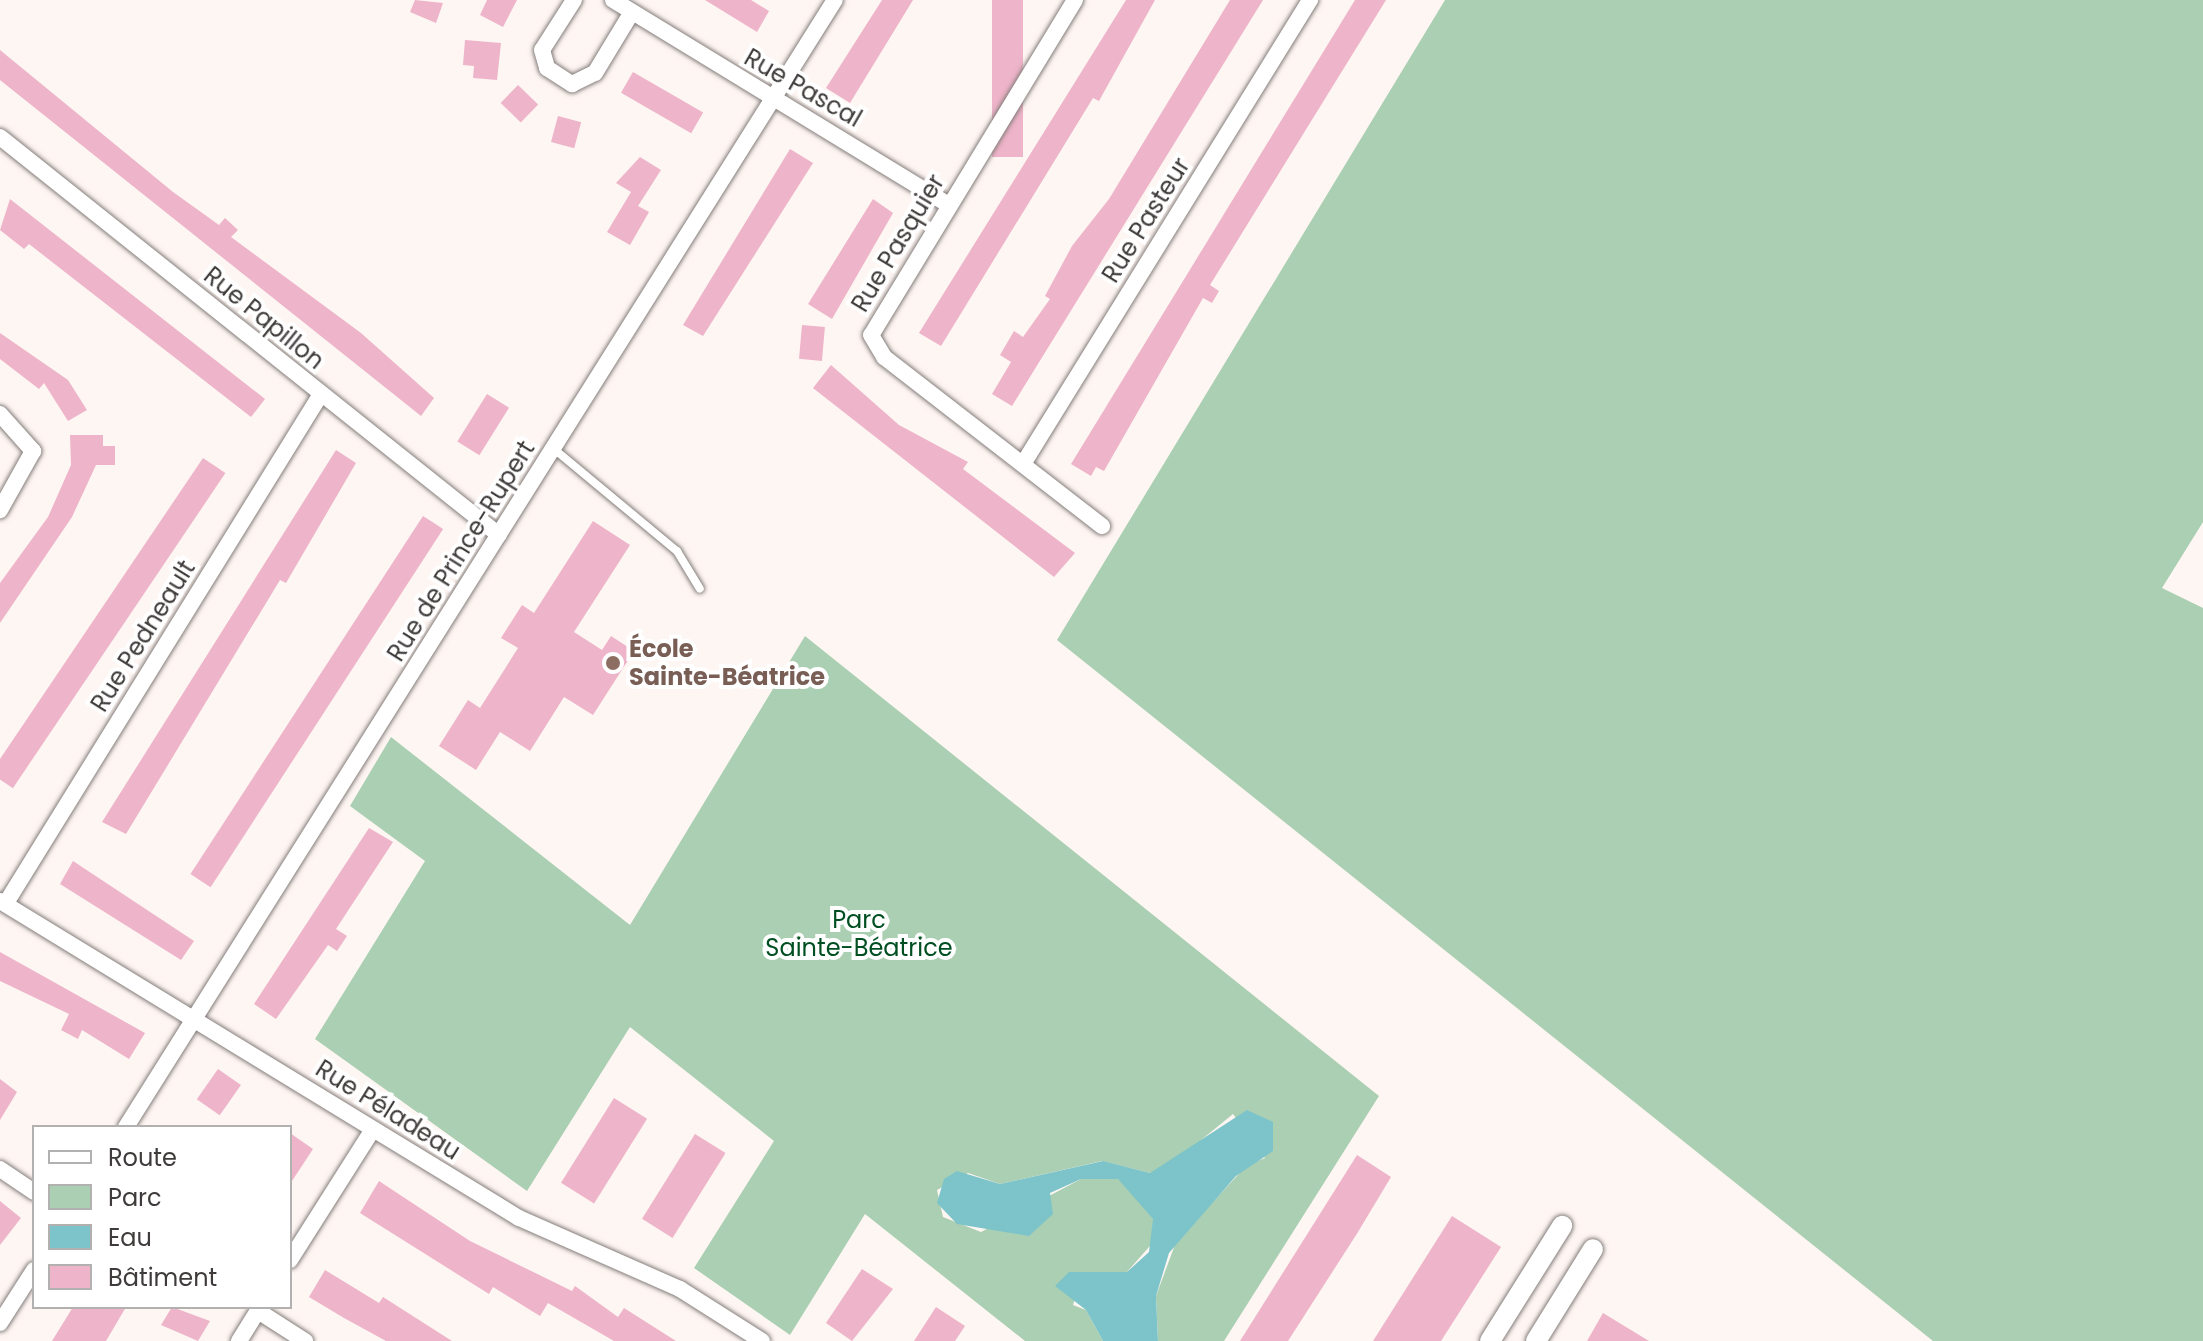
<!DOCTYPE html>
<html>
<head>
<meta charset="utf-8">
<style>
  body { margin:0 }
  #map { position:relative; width:2203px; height:1341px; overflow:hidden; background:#fef6f3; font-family:Poppins,sans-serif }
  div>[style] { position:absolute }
  .green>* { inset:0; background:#abcfb2 }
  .water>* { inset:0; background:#7dc4ca }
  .building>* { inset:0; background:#eeb4c9; transform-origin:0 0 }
  .roads { filter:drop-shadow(0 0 2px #847d7a) drop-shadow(0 0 2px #847d7a) }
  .service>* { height:8px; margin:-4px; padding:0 4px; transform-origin:4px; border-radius:4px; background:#fff }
  .minor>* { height:16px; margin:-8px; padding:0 8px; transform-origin:8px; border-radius:8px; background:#fff }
  .tertiary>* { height:20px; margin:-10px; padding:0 10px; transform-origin:10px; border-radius:10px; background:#fff }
  .dots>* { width:22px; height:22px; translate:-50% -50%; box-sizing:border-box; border:4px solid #fff; border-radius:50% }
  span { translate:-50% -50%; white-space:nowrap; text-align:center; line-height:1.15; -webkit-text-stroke:8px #fff; paint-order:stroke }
  .street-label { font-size:24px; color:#3e3b3a }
  .education-label { font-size:24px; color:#785e54; font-weight:700 }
  .left { translate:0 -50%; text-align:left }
  .park-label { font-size:24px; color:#004f22 }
  .legend { position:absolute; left:32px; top:1125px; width:260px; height:184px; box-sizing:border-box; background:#fff; border:2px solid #b2b1b0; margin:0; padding:10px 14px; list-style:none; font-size:24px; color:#3e3b3a }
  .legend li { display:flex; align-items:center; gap:16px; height:40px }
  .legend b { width:40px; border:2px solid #b2b1b0 }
</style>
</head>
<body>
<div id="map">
  <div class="green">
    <div style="clip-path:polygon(1445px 0,2203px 0,2203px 522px,2162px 588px,2203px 608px,2203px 1341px,1933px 1341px,1057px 640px)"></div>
    <div style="clip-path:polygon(805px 636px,1379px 1096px,1224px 1341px,1158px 1341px,1156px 1296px,1176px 1242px,1247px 1165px,1265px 1158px,1233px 1114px,1168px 1167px,1150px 1173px,1102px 1161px,1000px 1184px,968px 1173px,937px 1190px,943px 1217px,981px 1232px,1081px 1179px,1118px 1179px,1132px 1188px,1153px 1219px,1156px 1239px,1127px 1272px,1083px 1272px,1073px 1305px,1086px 1310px,1103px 1341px,1025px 1341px,865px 1214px,790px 1335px,694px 1268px,774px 1141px,630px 1027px,527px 1191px,315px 1039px,425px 861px,350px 806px,391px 737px,630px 925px)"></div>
  </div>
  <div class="water">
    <div style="clip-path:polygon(1247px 1110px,1273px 1122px,1273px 1151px,1236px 1176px,1169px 1253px,1156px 1296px,1158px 1341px,1103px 1341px,1086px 1310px,1055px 1286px,1069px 1272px,1127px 1272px,1149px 1252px,1153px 1219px,1118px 1179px,1081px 1179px,1050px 1193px,1053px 1214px,1029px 1236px,957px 1224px,937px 1203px,944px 1179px,957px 1171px,1000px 1184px,1103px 1161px,1150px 1173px)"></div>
  </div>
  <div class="building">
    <div style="clip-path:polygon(415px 0,443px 3px,436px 23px,410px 12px)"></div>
    <div style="clip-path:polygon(487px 0,517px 0,503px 27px,480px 15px)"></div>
    <div style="clip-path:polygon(705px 0,751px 0,769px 11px,757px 32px)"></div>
    <div style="clip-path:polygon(882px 0,913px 0,850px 103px,826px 88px)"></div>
    <div style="left:992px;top:0;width:31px;height:157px"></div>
    <div style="clip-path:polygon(1126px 0,1155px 0,1099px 101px,1093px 98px,941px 346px,919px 333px)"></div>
    <div style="clip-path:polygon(1230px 0,1263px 0,1012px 406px,992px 394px,1011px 362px,1000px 355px,1014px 331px,1023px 337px,1050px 299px,1045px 296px,1072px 246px,1109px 199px)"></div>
    <div style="clip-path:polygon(1355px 0,1386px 0,1210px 285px,1219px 291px,1212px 303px,1203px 298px,1104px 471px,1096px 467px,1091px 476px,1071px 464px)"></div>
    <div style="clip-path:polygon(465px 40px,501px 43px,497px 80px,473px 78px,474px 66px,463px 65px)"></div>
    <div style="clip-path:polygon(0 50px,173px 192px,219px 225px,225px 218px,238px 230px,231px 237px,361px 333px,434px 398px,421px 416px,0 80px)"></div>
    <div style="left:633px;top:72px;width:81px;height:24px;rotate:30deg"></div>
    <div style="left:518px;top:85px;width:28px;height:25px;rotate:44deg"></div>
    <div style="left:558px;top:116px;width:24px;height:27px;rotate:15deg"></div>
    <div style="clip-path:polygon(790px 149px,813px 163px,703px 336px,683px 325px)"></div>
    <div style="clip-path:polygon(640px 157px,661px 170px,638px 206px,649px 212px,630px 245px,607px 232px,631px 192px,616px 183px)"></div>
    <div style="clip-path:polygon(10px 199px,265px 399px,251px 417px,29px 244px,24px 249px,0 230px)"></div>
    <div style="clip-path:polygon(873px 199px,893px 213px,832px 319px,808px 304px)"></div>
    <div style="left:802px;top:325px;width:23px;height:34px;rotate:5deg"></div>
    <div style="clip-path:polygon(0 333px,68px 380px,87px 410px,68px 421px,44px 383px,39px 389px,0 359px)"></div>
    <div style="clip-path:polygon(831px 365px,899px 425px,968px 462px,963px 469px,1075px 553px,1054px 577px,813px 388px)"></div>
    <div style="left:487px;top:394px;width:26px;height:56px;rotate:32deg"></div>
    <div style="clip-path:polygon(70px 435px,103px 435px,103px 446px,115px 446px,115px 465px,96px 465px,72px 517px,0 623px,0 583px,48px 517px,71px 465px)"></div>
    <div style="clip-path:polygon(336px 450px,356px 463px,286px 583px,280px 580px,126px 834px,102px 822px)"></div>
    <div style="left:203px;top:458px;width:27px;height:380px;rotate:34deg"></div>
    <div style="left:423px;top:516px;width:24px;height:427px;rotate:33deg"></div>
    <div style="clip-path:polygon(593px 521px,630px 545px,574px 632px,602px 650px,611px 636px,634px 651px,593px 715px,564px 697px,530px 751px,500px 732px,476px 770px,439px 746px,468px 700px,480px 708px,518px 648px,501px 638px,522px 605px,534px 613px)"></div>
    <div style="clip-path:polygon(369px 828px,393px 842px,336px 929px,347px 936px,337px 951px,328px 945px,276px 1019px,254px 1004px)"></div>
    <div style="clip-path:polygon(73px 861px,194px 941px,181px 960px,60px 884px)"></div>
    <div style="clip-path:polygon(0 952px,145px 1033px,129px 1059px,82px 1030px,78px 1039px,61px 1030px,69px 1014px,0 981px)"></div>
    <div style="left:218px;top:1069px;width:28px;height:37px;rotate:35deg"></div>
    <div style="clip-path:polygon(0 1079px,17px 1092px,0 1120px)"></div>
    <div style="left:614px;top:1098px;width:39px;height:100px;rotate:32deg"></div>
    <div style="clip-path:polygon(290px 1133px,313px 1149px,290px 1184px)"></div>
    <div style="left:695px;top:1134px;width:36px;height:100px;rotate:32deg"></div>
    <div style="clip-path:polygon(1357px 1155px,1391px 1177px,1358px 1232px,1288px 1341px,1240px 1341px)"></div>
    <div style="clip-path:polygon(379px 1181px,470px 1241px,572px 1291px,575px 1286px,618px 1317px,624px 1308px,676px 1341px,614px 1341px,548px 1303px,540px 1316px,493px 1287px,489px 1294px,360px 1213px)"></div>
    <div style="clip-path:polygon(0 1201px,21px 1218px,0 1245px)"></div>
    <div style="clip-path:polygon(1452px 1216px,1501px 1247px,1457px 1316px,1441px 1341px,1373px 1341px)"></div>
    <div style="clip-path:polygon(862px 1269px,893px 1289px,852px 1341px,826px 1323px)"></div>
    <div style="clip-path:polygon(325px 1270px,379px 1303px,383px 1297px,452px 1341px,386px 1341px,344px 1318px,309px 1297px)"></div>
    <div style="clip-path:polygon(73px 1307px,126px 1307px,106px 1341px,52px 1341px)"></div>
    <div style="clip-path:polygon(172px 1307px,210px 1321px,198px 1341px,161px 1325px)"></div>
    <div style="clip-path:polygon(936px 1307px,965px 1326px,955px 1341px,914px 1341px)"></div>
    <div style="clip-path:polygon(1603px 1313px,1649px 1341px,1587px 1341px)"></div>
  </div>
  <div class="roads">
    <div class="service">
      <div style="left:554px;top:449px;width:160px;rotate:39.7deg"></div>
      <div style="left:677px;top:551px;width:44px;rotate:58.8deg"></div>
    </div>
    <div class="minor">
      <div style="left:574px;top:0;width:59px;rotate:122.6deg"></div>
      <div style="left:542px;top:50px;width:19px;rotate:74deg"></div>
      <div style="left:547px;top:68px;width:30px;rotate:33deg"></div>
      <div style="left:572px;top:84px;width:25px;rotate:-26deg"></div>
      <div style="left:595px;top:73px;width:71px;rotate:-58.8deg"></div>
      <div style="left:613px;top:0;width:394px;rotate:31.4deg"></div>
      <div style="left:1075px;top:0;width:392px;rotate:121.3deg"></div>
      <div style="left:871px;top:335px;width:26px;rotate:59deg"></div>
      <div style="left:884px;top:357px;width:276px;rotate:37.8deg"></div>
      <div style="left:0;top:137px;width:638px;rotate:38.58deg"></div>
      <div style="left:0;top:414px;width:50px;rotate:48.3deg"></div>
      <div style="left:33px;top:451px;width:68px;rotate:119.2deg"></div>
      <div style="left:1023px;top:464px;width:546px;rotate:-58.26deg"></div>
      <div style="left:0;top:901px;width:608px;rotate:31.42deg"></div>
      <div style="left:519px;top:1218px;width:176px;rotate:23.8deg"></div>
      <div style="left:680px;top:1289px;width:97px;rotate:32.4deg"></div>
      <div style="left:6px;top:903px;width:599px;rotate:-58.25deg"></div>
      <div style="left:126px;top:1127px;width:1331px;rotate:-57.83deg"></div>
      <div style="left:0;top:1169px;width:41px;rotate:34.1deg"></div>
      <div style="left:290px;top:1260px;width:153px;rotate:-57.6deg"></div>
      <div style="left:258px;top:1311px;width:56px;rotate:32.6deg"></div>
      <div style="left:0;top:1323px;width:63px;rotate:-57.3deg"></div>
      <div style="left:239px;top:1341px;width:40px;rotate:-58deg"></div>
    </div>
    <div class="tertiary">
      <div style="left:1490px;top:1341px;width:136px;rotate:-57.9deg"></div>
      <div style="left:1536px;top:1341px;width:108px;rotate:-58.2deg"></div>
    </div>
  </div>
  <div class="dots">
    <div style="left:613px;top:663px;background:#8d6e63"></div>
  </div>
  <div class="street-label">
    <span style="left:803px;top:88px;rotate:30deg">Rue Pascal</span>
    <span style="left:1146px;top:220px;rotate:-58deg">Rue Pasteur</span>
    <span style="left:898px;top:243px;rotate:-59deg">Rue Pasquier</span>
    <span style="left:264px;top:318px;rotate:39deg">Rue Papillon</span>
    <span style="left:461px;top:551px;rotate:-58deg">Rue de Prince-Rupert</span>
    <span style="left:143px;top:636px;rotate:-58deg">Rue Pedneault</span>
    <span style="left:388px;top:1110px;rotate:32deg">Rue Péladeau</span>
  </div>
  <div class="education-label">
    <span class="left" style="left:629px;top:663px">École<br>Sainte-Béatrice</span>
  </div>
  <div class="park-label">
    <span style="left:859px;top:934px">Parc<br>Sainte-Béatrice</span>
  </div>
  <ul class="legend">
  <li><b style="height:10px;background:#fff"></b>Route</li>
  <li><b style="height:22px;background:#abcfb2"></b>Parc</li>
  <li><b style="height:22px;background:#7dc4ca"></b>Eau</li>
  <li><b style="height:22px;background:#eeb4c9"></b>Bâtiment</li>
  </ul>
</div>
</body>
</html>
